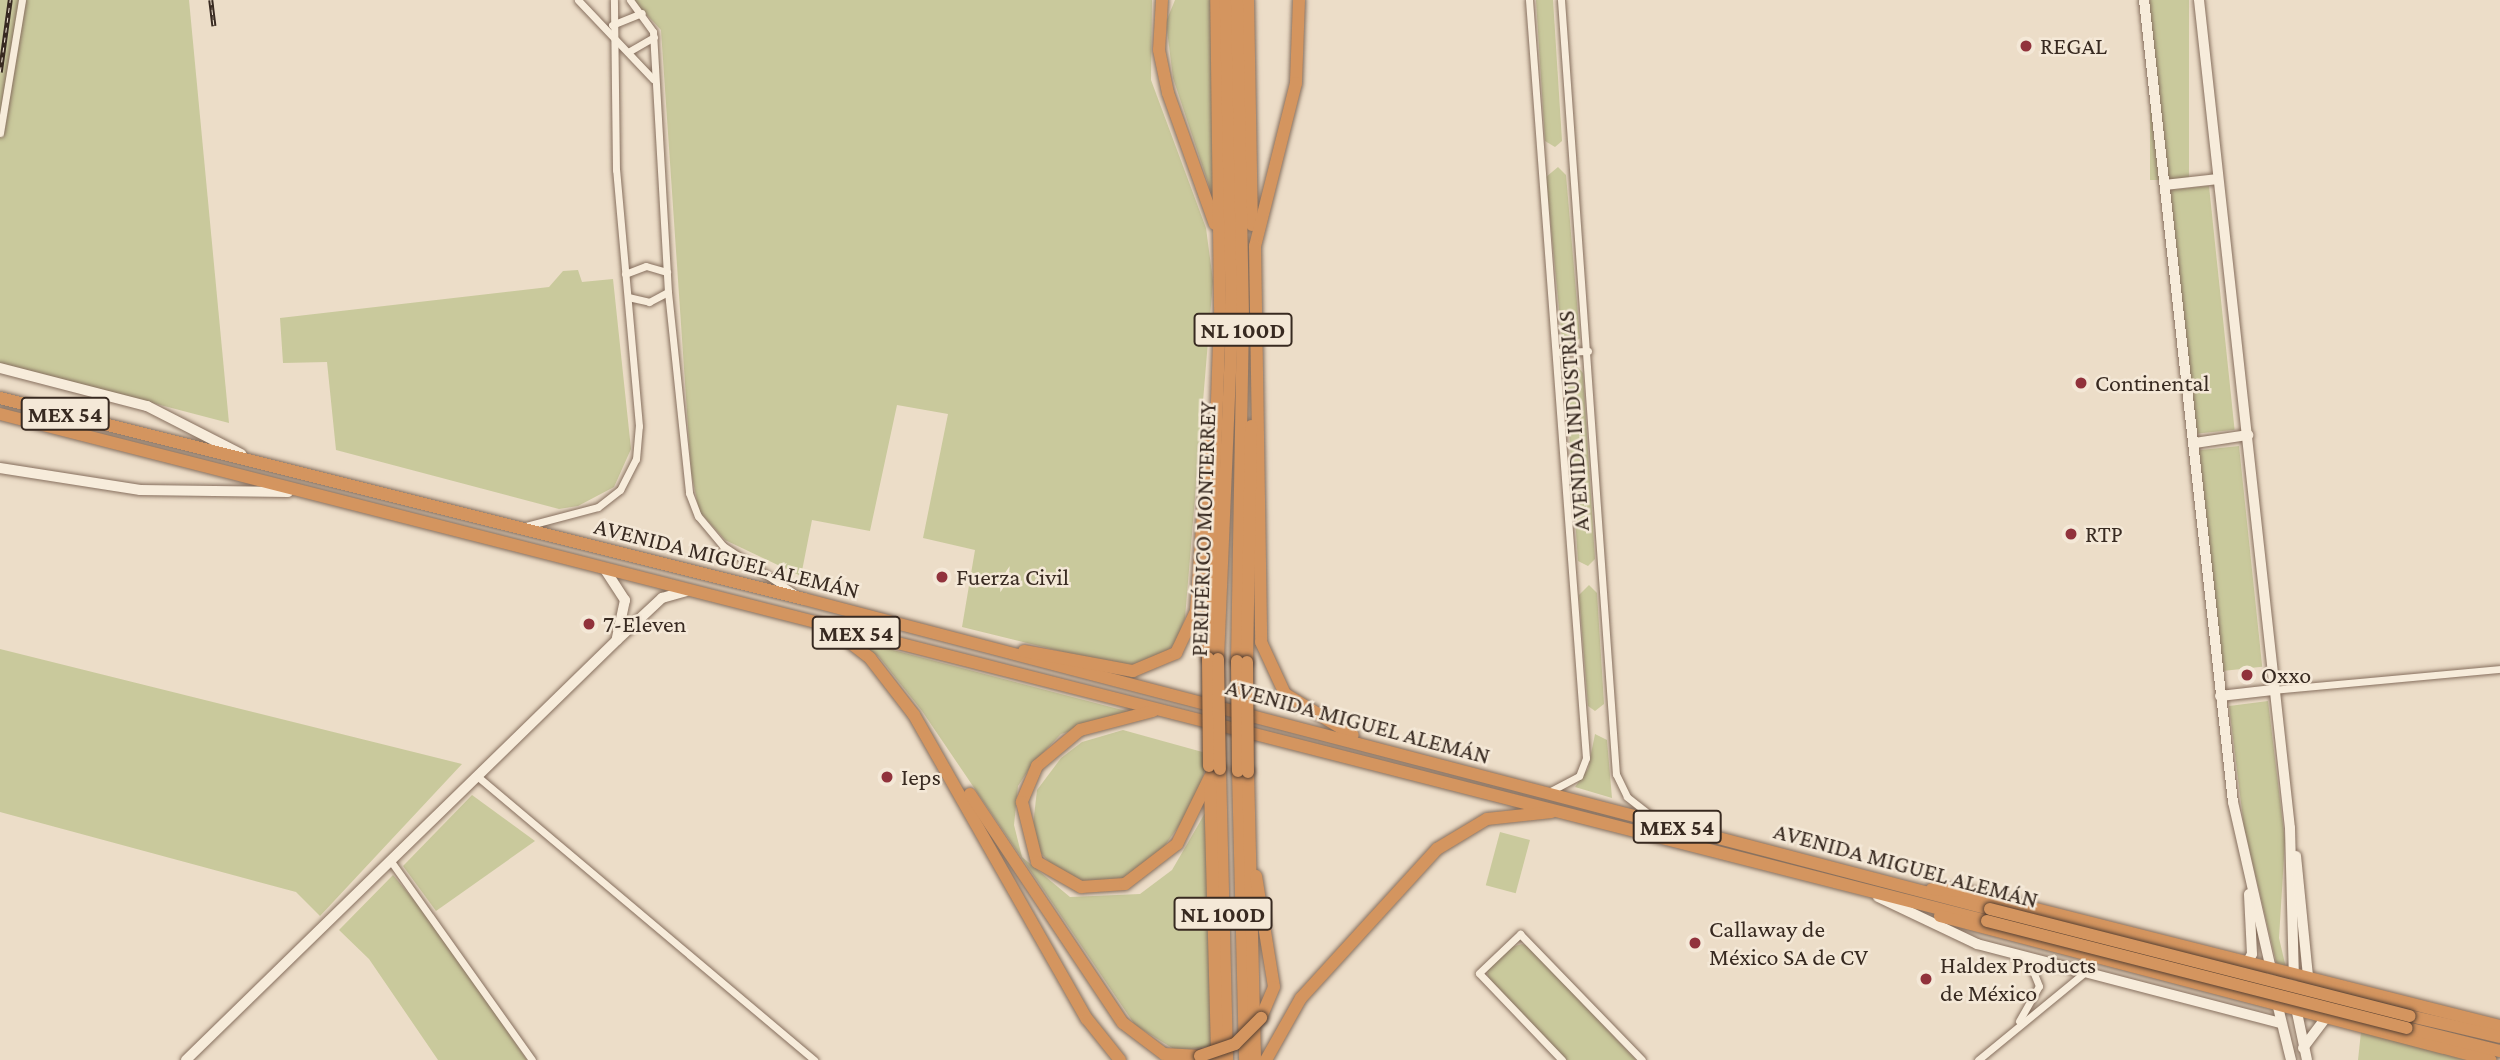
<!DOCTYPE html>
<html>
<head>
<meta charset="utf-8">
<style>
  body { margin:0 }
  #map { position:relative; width:2500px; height:1060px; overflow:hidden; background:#ecddc8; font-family:"Crimson Pro",serif }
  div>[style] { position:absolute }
  .green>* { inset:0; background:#c9c99c; transform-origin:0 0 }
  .roads { filter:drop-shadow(0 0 2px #866f5e) drop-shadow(0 0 2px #866f5e) }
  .street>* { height:7px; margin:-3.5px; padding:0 3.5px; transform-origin:3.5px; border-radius:3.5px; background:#f7ecdb }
  .secondary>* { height:10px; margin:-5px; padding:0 5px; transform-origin:5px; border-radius:5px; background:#f7ecdb }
  .highway>* { height:12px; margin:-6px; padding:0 6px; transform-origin:6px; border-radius:6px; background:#d4955f }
  .rail>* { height:4.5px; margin-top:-2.25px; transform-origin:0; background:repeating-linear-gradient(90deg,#f4e8d7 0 5px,#382a21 0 10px); box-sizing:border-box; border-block:2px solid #382a21 }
  .bridges { filter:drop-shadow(0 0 2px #553f32) drop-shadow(0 0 2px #553f32) }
  .highway-bridge>* { height:12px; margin:-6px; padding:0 6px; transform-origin:6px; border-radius:6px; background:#d4955f }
  .dots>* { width:19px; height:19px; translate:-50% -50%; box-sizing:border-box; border:4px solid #f4e8d7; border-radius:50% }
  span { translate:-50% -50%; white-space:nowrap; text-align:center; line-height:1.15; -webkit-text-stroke:5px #f4e8d7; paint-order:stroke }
  .shield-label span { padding:2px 5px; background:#f4e8d7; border:2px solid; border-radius:5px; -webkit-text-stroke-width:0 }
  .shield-label { font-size:23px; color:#382a21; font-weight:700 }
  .poi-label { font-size:24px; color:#382a21 }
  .left { translate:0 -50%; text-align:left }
  .street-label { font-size:24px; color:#382a21 }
</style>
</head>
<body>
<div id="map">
  <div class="green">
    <div style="clip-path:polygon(0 0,189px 0,229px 423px,0 363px)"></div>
    <div style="clip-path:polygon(633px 0,1152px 0,1151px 80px,1206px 228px,1213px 281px,1185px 618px,1176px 642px,1159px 659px,1128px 668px,962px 627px,975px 550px,923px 538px,948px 414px,897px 405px,870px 531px,812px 520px,801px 576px,725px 540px,699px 511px,691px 471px,661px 30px)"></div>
    <div style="clip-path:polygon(1175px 0,1211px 0,1218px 213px,1173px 78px,1166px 22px)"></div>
    <div style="clip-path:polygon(1536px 0,1553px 0,1562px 141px,1555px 147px,1545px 141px)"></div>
    <div style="left:2150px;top:0;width:39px;height:180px"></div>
    <div style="clip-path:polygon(1558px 167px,1566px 175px,1580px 338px,1572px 345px,1562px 339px,1546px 177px)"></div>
    <div style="left:2209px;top:186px;width:245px;height:39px;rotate:84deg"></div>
    <div style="clip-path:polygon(578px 270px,582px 282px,613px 279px,631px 449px,614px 487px,578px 506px,559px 509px,336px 450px,327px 362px,283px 363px,280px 318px,549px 287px,563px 271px)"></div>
    <div style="clip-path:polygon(1575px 364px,1583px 373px,1595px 559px,1588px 566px,1578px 561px,1565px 374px)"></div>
    <div style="left:2239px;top:446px;width:222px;height:40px;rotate:84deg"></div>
    <div style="clip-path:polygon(1589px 585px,1597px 593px,1604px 704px,1595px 711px,1588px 706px,1579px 595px)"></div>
    <div style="clip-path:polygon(855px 640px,1130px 712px,1061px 734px,1033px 763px,1018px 786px,1014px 825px,1022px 857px,1070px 897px,1140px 894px,1172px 870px,1208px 808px,1212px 1046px,1177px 1051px,1135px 1025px,922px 711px,879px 657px)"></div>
    <div style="clip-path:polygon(0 649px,462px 764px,320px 916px,296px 892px,0 812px)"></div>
    <div style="clip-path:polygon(2268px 701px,2285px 841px,2279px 938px,2286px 968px,2277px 966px,2244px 827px,2229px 706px)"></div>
    <div style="clip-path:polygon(1123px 730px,1206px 753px,1204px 773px,1193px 806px,1151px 865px,1114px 884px,1083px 882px,1054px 868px,1040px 852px,1032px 834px,1037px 790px,1061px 758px,1082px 742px)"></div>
    <div style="clip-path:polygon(1595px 734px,1607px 740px,1612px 798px,1575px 787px,1588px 769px)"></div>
    <div style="clip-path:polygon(472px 795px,535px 841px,436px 911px,403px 866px)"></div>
    <div style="left:1500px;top:832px;width:31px;height:55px;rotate:15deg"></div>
    <div style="clip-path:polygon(393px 875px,434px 924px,527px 1060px,438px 1060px,369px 959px,339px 930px)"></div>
    <div style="clip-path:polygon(1522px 944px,1528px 946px,1636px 1060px,1567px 1060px,1488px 977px,1487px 969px,1508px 948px)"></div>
    <div style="clip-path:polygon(2361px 1032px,2471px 1060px,2358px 1060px)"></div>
  </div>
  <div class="roads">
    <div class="street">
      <div style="left:578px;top:0;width:109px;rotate:46.5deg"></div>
      <div style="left:630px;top:0;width:39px;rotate:54deg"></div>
      <div style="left:653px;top:32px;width:260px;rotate:86.7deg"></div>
      <div style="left:668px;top:292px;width:202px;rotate:84deg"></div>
      <div style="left:689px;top:493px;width:25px;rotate:69deg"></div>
      <div style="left:698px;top:516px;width:39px;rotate:50deg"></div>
      <div style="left:723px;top:546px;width:85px;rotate:33.5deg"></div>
      <div style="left:1529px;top:0;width:760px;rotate:85.7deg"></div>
      <div style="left:1586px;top:758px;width:19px;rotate:111deg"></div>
      <div style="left:1579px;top:776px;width:34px;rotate:152deg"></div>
      <div style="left:1561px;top:0;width:776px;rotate:85.94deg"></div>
      <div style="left:1616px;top:774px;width:25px;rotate:64deg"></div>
      <div style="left:1627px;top:797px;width:36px;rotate:38deg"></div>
      <div style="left:612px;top:25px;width:32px;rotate:-22deg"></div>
      <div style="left:628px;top:52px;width:30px;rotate:-30deg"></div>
      <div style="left:0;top:133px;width:135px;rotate:-80.6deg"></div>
      <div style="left:625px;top:274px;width:22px;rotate:-21deg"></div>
      <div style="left:646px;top:266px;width:22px;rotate:16deg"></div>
      <div style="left:628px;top:297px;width:22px;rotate:13deg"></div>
      <div style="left:649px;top:302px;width:21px;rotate:-28deg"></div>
      <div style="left:1557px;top:352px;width:31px;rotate:-2deg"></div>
      <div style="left:526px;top:526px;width:74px;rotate:-14.8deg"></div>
      <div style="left:598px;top:507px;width:28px;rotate:-38deg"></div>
      <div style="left:620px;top:490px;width:35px;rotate:-63deg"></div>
      <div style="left:636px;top:459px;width:33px;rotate:-85deg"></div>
      <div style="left:639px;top:426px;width:257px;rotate:-95.1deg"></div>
      <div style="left:616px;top:170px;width:170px;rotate:-90.7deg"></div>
      <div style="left:2273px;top:690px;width:228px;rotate:-5.3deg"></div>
      <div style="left:477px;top:776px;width:441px;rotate:40.1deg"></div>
      <div style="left:390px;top:860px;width:245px;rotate:54.6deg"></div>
      <div style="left:2019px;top:1021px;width:40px;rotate:-60.3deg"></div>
      <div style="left:2039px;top:986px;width:29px;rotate:-112deg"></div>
      <div style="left:1562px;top:1060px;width:120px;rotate:-133.7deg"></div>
      <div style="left:1479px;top:973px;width:57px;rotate:-43.6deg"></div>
      <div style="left:1520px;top:934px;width:175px;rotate:45.9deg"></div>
      <div style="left:1978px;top:1060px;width:139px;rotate:-39.4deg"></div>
    </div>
    <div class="secondary">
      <div style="left:2144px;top:0;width:807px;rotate:83.67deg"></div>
      <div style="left:2233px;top:802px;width:175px;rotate:77.2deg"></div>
      <div style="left:2199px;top:0;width:833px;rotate:83.73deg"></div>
      <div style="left:2290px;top:828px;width:150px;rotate:88.5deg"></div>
      <div style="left:2165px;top:185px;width:53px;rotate:-6.5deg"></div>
      <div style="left:0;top:368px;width:152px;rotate:14.5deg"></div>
      <div style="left:147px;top:406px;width:106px;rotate:27.1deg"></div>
      <div style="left:2195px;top:443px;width:54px;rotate:-8.6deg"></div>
      <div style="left:0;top:468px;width:142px;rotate:8.9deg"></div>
      <div style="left:140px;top:490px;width:148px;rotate:0.8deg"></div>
      <div style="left:606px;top:571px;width:35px;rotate:57deg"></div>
      <div style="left:625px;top:600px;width:40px;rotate:102deg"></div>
      <div style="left:2220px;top:696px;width:53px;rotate:-6.5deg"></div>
      <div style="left:2296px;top:856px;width:122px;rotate:84.3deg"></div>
      <div style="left:1878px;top:897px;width:110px;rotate:25.4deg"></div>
      <div style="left:1977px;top:944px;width:313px;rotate:14.6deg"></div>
      <div style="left:2247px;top:963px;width:10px;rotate:-61deg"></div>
      <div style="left:2252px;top:954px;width:60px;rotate:-92.9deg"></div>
      <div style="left:2276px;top:999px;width:63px;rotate:76.2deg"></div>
      <div style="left:2295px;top:1003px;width:58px;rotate:78.1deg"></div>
      <div style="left:2303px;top:1048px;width:38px;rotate:-53deg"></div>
      <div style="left:186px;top:1060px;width:602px;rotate:-44.26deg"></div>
      <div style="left:617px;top:640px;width:62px;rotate:-43deg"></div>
      <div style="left:662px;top:598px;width:25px;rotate:-16deg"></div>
    </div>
    <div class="highway">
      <div style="left:1162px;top:0;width:50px;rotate:93.4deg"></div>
      <div style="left:1159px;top:50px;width:44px;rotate:78.2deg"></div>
      <div style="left:1168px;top:93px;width:139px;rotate:70.3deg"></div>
      <div style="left:1248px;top:0;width:225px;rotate:89deg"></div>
      <div style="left:1299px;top:0;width:83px;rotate:92.1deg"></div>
      <div style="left:1296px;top:83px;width:168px;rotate:104.1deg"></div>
      <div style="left:1255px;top:246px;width:396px;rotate:89.1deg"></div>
      <div style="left:1261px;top:642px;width:57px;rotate:65.2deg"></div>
      <div style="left:1285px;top:694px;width:79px;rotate:31.1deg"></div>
      <div style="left:0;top:398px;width:829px;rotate:14.04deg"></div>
      <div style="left:804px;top:599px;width:1226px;rotate:14.65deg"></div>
      <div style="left:0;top:414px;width:2051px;rotate:14.31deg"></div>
      <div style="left:835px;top:631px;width:44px;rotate:37.6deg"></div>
      <div style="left:870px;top:658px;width:72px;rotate:52.3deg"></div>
      <div style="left:914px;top:715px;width:350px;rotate:60.4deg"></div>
      <div style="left:1087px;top:1019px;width:53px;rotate:51.2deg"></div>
      <div style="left:1024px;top:651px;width:111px;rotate:10.4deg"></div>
      <div style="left:1133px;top:671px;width:47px;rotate:-22.7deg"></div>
      <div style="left:1176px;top:653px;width:47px;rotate:-64.5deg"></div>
      <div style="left:1196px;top:611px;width:167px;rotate:-85.9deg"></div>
      <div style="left:1208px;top:658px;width:351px;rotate:-88deg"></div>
      <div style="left:1220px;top:307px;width:307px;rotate:-90.7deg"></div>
      <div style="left:1218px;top:659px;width:337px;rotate:-87.6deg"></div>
      <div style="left:1232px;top:322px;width:322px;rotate:-91.1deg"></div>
      <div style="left:1237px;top:661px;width:345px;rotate:-89deg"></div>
      <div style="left:1243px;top:316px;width:316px;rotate:-91.1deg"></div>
      <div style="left:1247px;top:662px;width:236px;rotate:-89deg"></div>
      <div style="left:1153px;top:711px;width:75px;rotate:165.4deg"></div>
      <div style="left:1080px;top:730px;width:56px;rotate:140.1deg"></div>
      <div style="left:1037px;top:766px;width:39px;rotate:113deg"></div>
      <div style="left:1022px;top:802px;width:62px;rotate:76deg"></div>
      <div style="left:1037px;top:862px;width:51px;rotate:29.6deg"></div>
      <div style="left:1081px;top:887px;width:44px;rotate:-3.9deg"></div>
      <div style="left:1125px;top:884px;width:66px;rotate:-37.6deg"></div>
      <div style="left:1177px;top:844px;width:75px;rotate:-63.8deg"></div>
      <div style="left:1220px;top:769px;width:291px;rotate:88.6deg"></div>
      <div style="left:1238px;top:771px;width:289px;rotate:88.6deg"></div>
      <div style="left:1248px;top:772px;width:288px;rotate:88.6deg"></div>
      <div style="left:1210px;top:784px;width:276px;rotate:88.5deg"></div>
      <div style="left:970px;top:794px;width:275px;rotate:56.3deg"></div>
      <div style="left:1123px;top:1023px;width:51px;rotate:37.1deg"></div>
      <div style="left:1164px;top:1054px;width:36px;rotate:3deg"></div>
      <div style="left:1256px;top:876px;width:112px;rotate:80.8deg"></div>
      <div style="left:1274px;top:987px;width:34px;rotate:113deg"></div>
      <div style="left:1932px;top:889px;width:33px;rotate:3deg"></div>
      <div style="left:1965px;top:891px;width:552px;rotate:14.16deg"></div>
      <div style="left:1940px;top:916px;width:569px;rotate:14.67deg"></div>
      <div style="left:2410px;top:1016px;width:92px;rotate:13.1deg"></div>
      <div style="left:2407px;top:1028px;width:96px;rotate:13.9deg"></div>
      <div style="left:1266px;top:1060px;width:71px;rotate:-60.6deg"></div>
      <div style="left:1301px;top:998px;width:202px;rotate:-47.6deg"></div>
      <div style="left:1437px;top:849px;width:58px;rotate:-31deg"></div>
      <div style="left:1487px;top:819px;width:65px;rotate:-6.1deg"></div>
    </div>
  </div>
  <div class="rail">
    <div style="left:211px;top:0;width:26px;rotate:83deg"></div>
    <div style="left:0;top:72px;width:73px;rotate:-82.1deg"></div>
  </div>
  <div class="bridges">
    <div class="highway-bridge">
      <div style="left:1208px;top:658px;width:108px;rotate:89.5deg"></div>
      <div style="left:1218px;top:659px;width:110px;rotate:89deg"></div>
      <div style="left:1237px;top:661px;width:110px;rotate:89.5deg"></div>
      <div style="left:1247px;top:662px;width:110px;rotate:89.5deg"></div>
      <div style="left:1990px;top:909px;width:433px;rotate:14.3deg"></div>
      <div style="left:1987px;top:921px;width:433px;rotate:14.3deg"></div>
      <div style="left:1200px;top:1056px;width:37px;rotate:-19deg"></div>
      <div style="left:1235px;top:1044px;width:37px;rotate:-45deg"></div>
    </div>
  </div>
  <div class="dots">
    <div style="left:2026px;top:46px;background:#91323c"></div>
    <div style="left:2081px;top:383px;background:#91323c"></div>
    <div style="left:2071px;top:534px;background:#91323c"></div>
    <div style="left:942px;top:577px;background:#91323c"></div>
    <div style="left:589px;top:624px;background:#91323c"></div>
    <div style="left:2247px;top:675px;background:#91323c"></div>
    <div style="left:887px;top:777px;background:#91323c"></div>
    <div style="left:1695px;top:943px;background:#91323c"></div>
    <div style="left:1926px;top:979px;background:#91323c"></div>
  </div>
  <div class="shield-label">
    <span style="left:1243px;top:330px">NL 100D</span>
    <span style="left:65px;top:414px">MEX 54</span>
    <span style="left:856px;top:633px">MEX 54</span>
    <span style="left:1677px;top:827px">MEX 54</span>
    <span style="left:1223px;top:914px">NL 100D</span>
  </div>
  <div class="poi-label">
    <span class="left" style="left:2040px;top:46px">REGAL</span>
    <span class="left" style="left:2095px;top:383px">Continental</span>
    <span class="left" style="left:2085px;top:534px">RTP</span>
    <span class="left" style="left:956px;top:577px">Fuerza Civil</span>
    <span class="left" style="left:603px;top:624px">7-Eleven</span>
    <span class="left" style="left:2261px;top:675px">Oxxo</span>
    <span class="left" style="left:901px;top:777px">Ieps</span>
    <span class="left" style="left:1709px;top:943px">Callaway de<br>México SA de CV</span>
    <span class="left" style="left:1940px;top:979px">Haldex Products<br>de México</span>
  </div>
  <div class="street-label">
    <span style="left:1573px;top:421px;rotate:-94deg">AVENIDA INDUSTRIAS</span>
    <span style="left:1203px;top:529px;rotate:-88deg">PERIFÉRICO MONTERREY</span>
    <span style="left:727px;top:558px;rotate:14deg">AVENIDA MIGUEL ALEMÁN</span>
    <span style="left:1358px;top:721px;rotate:15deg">AVENIDA MIGUEL ALEMÁN</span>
    <span style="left:1906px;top:865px;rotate:15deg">AVENIDA MIGUEL ALEMÁN</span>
  </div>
</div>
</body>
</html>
